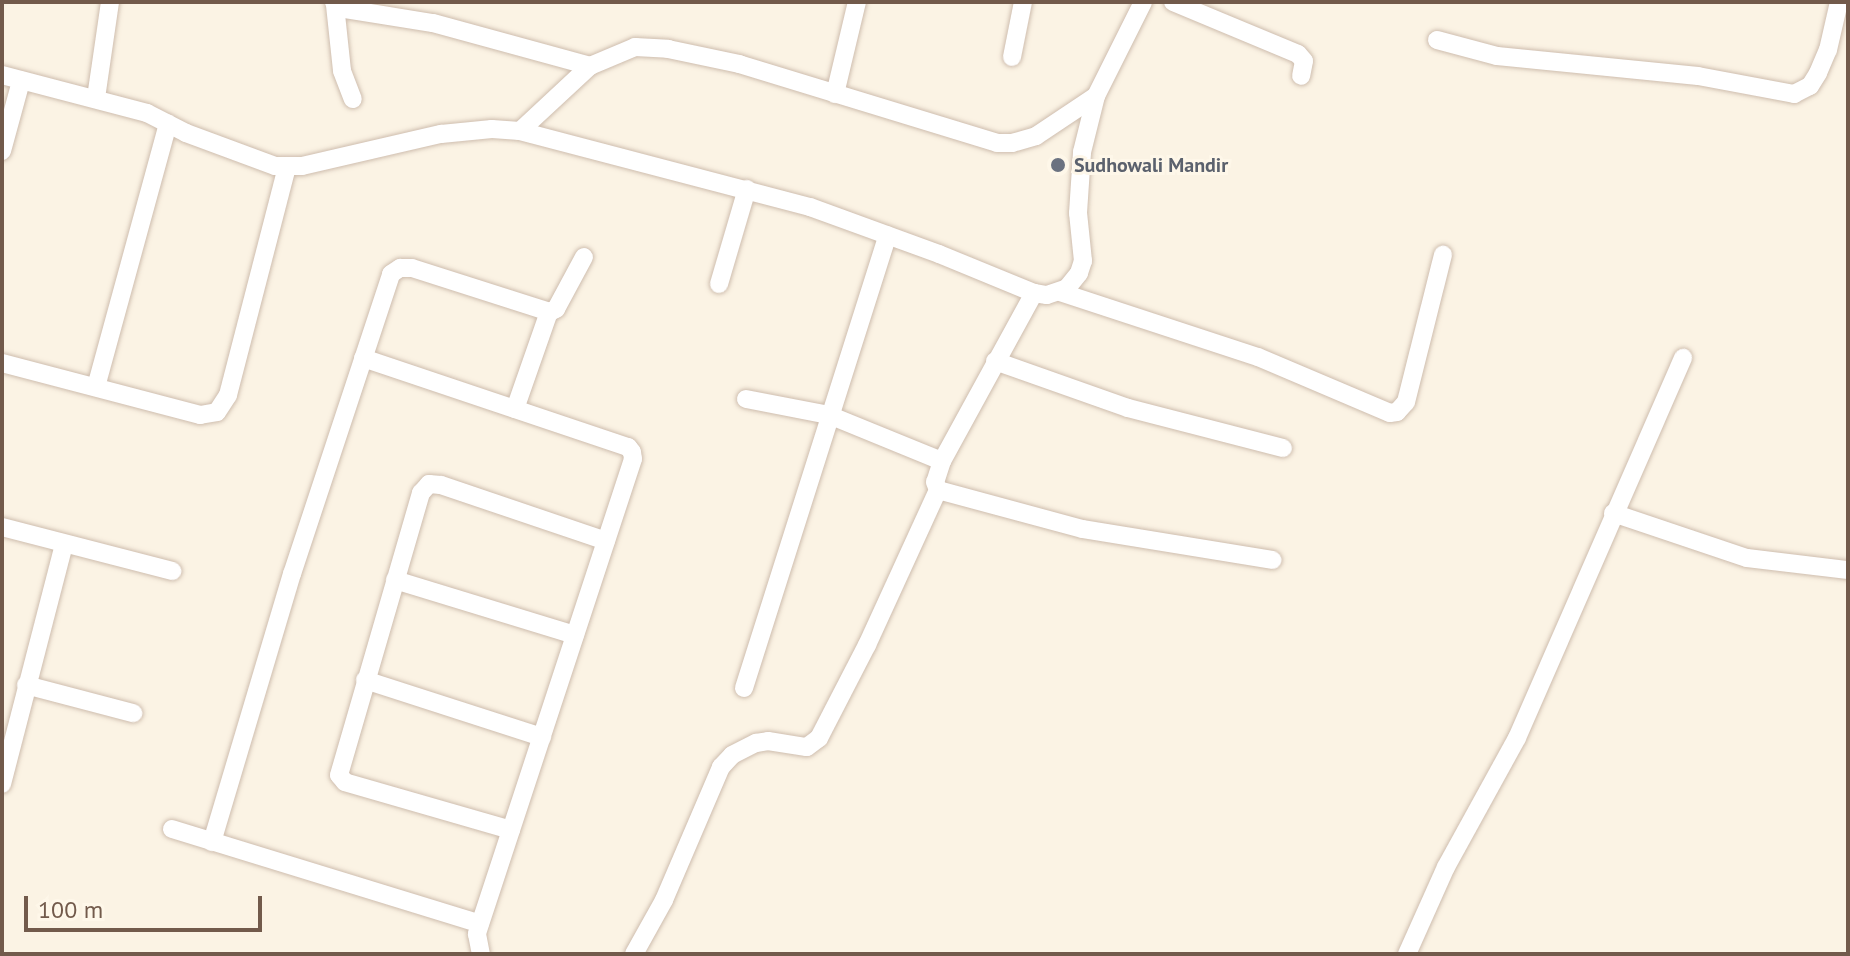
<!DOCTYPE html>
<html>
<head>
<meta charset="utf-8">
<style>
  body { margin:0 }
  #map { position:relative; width:1850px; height:956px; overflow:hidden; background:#fbf3e4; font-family:"PT Sans",sans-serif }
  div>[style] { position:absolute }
  .roads { filter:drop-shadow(0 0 2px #cebdae) drop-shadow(0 0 2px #cebdae) }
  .minor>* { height:18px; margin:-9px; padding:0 9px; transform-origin:9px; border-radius:9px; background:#fff }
  .dots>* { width:22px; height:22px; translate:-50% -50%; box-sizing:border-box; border:4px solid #fef7e9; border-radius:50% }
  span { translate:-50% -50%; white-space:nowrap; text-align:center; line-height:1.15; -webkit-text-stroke:6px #fef7e9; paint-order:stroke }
  .worship-label { font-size:20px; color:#5b616d; font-weight:700 }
  .left { translate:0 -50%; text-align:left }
  .frame { position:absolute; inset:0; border:4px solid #725a4b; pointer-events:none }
  .scale { position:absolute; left:24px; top:896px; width:238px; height:36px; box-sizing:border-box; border:4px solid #725a4b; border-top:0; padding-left:10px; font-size:24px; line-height:28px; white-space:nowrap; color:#725a4b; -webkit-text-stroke:6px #fef7e9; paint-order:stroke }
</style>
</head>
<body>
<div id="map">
  <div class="roads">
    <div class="minor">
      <div style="left:334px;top:2px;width:8px;rotate:50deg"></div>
      <div style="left:339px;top:8px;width:95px;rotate:9.1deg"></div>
      <div style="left:433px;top:23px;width:163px;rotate:15.3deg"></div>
      <div style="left:1173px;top:2px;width:135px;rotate:22.6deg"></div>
      <div style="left:1298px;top:54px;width:9px;rotate:49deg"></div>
      <div style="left:1304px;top:61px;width:15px;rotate:101deg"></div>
      <div style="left:335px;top:5px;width:66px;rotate:83.9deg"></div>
      <div style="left:342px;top:71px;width:30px;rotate:69deg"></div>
      <div style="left:1437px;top:40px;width:62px;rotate:14.9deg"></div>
      <div style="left:1497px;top:56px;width:202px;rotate:5.7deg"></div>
      <div style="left:1698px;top:76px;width:98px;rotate:10.6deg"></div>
      <div style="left:1794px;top:94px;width:18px;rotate:-27deg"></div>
      <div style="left:1810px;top:86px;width:15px;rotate:-58deg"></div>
      <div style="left:1818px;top:73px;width:25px;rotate:-67deg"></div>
      <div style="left:1828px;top:50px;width:49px;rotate:-77.1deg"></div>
      <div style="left:1012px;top:57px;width:56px;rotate:-78.7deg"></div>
      <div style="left:2px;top:75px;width:150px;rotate:14.7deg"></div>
      <div style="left:147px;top:113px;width:44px;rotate:27.1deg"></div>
      <div style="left:186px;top:133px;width:95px;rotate:20.3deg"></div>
      <div style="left:275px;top:166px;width:27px"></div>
      <div style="left:302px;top:166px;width:143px;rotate:-13deg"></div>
      <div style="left:441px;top:134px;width:51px;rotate:-5.6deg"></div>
      <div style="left:492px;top:129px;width:28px;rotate:4deg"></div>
      <div style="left:520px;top:131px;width:300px;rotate:14.7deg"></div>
      <div style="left:810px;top:207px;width:137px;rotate:20deg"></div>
      <div style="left:939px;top:254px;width:103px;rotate:22.3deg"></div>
      <div style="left:1034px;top:293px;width:13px;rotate:9deg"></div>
      <div style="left:1047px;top:295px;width:21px;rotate:-19deg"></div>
      <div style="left:1067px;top:288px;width:19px;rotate:-51deg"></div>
      <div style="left:1079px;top:273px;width:13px;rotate:-72deg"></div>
      <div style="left:1083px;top:261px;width:48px;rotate:-95.9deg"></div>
      <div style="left:1078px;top:213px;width:61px;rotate:-86.2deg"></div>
      <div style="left:1082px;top:152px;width:58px;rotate:-76deg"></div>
      <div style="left:1096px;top:96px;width:105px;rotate:-63.4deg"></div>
      <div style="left:835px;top:94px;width:95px;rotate:-76.6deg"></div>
      <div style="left:96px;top:98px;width:97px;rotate:-81.7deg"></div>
      <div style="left:520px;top:131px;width:96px;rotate:-42.9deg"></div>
      <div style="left:590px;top:66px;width:49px;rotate:-22.9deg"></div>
      <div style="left:635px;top:47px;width:33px;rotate:3deg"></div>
      <div style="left:668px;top:49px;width:73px;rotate:11.9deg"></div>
      <div style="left:739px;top:64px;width:270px;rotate:17deg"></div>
      <div style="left:997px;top:143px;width:15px"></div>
      <div style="left:1012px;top:143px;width:25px;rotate:-16deg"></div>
      <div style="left:1036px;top:136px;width:72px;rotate:-33.7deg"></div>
      <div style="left:2px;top:151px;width:73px;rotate:-74.8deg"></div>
      <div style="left:719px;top:284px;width:99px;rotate:-73.6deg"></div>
      <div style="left:1060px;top:292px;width:208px;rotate:18.2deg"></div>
      <div style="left:1258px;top:357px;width:143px;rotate:23deg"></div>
      <div style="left:1390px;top:413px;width:7px;rotate:-8deg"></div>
      <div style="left:1397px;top:412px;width:13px;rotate:-48deg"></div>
      <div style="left:1406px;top:402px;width:152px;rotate:-75.9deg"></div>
      <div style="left:1034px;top:293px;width:192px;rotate:118.7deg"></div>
      <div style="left:942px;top:461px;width:22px;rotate:108deg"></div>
      <div style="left:935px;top:482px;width:9px;rotate:69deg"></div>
      <div style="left:938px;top:490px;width:150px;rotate:15.1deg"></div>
      <div style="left:1083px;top:529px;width:192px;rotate:9.3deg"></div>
      <div style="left:363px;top:358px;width:280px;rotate:18.6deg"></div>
      <div style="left:628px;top:447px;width:6px;rotate:51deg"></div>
      <div style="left:632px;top:452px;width:7px;rotate:82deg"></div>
      <div style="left:633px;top:459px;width:500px;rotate:108.2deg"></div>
      <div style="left:477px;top:934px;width:20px;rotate:79deg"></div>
      <div style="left:995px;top:361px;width:141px;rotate:19.5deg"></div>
      <div style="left:1128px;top:408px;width:160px;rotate:14.5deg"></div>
      <div style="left:2px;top:363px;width:205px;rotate:14.7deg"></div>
      <div style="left:200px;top:415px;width:17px;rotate:-10deg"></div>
      <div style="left:217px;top:412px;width:20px;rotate:-57deg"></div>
      <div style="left:228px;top:395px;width:236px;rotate:-75.5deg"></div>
      <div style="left:96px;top:387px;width:273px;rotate:-74.7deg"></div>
      <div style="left:746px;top:399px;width:85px;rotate:10.9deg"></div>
      <div style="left:829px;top:415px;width:122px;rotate:22.2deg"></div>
      <div style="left:515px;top:409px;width:103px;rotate:-70.7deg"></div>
      <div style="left:1613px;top:513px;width:141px;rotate:18.6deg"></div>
      <div style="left:1747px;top:558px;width:102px;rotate:6.8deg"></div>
      <div style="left:2px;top:527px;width:176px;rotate:14.5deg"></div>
      <div style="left:395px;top:580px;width:188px;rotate:17deg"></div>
      <div style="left:365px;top:680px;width:186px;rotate:17.9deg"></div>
      <div style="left:26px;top:685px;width:111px;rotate:14.7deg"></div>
      <div style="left:744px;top:688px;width:475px;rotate:-72.4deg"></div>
      <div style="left:2px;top:784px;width:248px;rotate:-75.5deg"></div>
      <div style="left:172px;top:829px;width:322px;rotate:17.1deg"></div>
      <div style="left:511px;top:830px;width:173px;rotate:-163.9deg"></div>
      <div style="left:345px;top:782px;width:9px;rotate:-131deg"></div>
      <div style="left:339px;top:775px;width:294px;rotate:-73.8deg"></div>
      <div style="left:421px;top:493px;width:12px;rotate:-48deg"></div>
      <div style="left:429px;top:484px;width:12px;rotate:5deg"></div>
      <div style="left:441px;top:485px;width:174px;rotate:18.7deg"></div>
      <div style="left:212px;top:842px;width:280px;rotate:-73.4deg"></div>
      <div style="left:292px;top:574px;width:316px;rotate:-71.7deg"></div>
      <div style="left:391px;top:274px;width:11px;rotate:-34deg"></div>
      <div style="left:400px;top:268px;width:12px"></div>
      <div style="left:412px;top:268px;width:145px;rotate:17.7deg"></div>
      <div style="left:550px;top:312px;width:7px;rotate:-27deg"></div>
      <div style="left:556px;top:309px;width:59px;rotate:-61.7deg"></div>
      <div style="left:634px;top:954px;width:62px;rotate:-60.9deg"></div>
      <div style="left:664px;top:900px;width:145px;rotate:-66.8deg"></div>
      <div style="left:721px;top:767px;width:16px;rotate:-47deg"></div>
      <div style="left:732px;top:755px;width:27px;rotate:-27deg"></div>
      <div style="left:756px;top:743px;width:12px;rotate:-9deg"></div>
      <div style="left:768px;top:741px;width:39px;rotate:9deg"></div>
      <div style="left:807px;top:747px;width:15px;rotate:-37deg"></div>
      <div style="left:819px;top:738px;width:105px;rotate:-62.7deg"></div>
      <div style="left:867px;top:645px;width:170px;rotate:-65.4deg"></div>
      <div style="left:1407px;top:954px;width:95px;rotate:-65.9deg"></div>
      <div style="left:1446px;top:867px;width:147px;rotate:-61.2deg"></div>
      <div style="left:1517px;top:738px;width:415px;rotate:-66.4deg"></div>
    </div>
  </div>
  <div class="dots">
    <div style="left:1058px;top:165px;background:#6b7280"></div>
  </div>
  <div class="worship-label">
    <span class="left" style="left:1074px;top:165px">Sudhowali Mandir</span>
  </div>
  <div class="frame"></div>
  <div class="scale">100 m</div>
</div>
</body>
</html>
